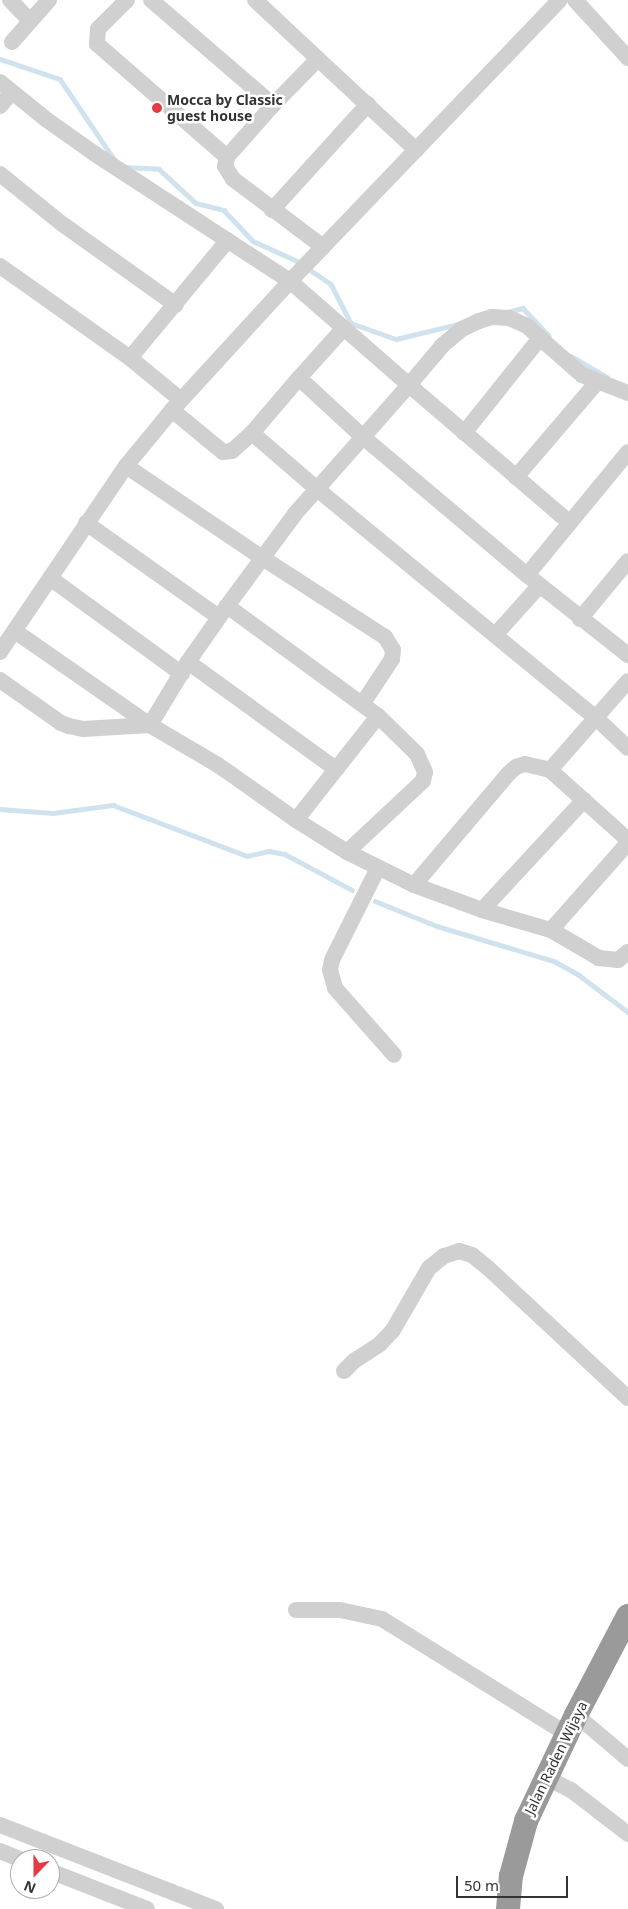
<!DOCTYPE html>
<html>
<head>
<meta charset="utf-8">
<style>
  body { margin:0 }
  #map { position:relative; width:628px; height:1909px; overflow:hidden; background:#fff; font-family:"Noto Sans",sans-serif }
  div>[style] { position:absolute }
  .stream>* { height:4.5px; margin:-2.25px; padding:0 2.25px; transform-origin:2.25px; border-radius:2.25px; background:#cfe2ee }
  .minor>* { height:16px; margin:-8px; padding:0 8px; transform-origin:8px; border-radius:8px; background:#d0d0d0 }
  .highway>* { height:24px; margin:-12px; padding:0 12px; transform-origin:12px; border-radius:12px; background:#9a9a9a }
  .dots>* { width:14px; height:14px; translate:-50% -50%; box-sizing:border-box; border:2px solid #fff; border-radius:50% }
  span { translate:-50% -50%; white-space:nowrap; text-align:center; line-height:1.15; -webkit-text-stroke:5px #fff; paint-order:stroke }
  .poi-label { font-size:14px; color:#333; font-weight:700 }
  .left { translate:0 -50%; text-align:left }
  .street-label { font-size:14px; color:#333 }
  .north { position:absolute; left:10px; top:1849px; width:50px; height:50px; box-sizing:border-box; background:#fff; border:1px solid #adadad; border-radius:50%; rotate:202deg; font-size:14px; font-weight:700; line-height:20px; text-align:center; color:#333 }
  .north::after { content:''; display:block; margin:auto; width:18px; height:22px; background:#e63946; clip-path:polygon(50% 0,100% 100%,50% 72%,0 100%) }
  .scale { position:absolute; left:456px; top:1876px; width:112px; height:22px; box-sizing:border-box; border:2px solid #333; border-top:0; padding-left:6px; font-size:15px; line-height:18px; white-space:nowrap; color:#333; -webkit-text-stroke:4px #fff; paint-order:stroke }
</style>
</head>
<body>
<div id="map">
  <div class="stream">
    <div style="left:0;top:59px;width:63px;rotate:18.4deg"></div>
    <div style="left:60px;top:79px;width:97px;rotate:56deg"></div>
    <div style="left:125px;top:167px;width:34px;rotate:3deg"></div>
    <div style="left:159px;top:169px;width:50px;rotate:42.6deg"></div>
    <div style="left:196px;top:203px;width:29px;rotate:14deg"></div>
    <div style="left:224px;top:210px;width:42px;rotate:46.9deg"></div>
    <div style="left:253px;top:241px;width:48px;rotate:24.4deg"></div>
    <div style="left:297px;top:261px;width:41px;rotate:34.1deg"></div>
    <div style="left:331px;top:284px;width:44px;rotate:62.9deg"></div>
    <div style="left:351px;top:323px;width:48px;rotate:19.6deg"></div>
    <div style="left:396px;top:339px;width:64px;rotate:-13.6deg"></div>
    <div style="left:507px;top:312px;width:16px;rotate:-14deg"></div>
    <div style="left:523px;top:308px;width:38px;rotate:47deg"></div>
    <div style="left:571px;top:356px;width:42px;rotate:30.3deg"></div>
    <div style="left:0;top:809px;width:53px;rotate:4.3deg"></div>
    <div style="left:53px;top:813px;width:61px;rotate:-7.6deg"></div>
    <div style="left:113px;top:805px;width:143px;rotate:20.8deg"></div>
    <div style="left:247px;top:856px;width:23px;rotate:-13deg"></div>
    <div style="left:269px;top:851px;width:16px;rotate:11deg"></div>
    <div style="left:285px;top:854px;width:76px;rotate:28.2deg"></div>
    <div style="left:375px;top:901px;width:67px;rotate:22deg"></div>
    <div style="left:437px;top:926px;width:122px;rotate:16.7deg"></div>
    <div style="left:554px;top:961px;width:29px;rotate:29deg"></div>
    <div style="left:579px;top:975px;width:61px;rotate:37.1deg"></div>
  </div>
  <div class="minor">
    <div style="left:10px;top:0;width:28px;rotate:46deg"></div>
    <div style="left:127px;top:0;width:41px;rotate:135deg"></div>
    <div style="left:98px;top:29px;width:15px;rotate:94deg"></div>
    <div style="left:97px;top:44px;width:172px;rotate:41deg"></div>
    <div style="left:151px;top:0;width:161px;rotate:40.7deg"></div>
    <div style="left:255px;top:0;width:86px;rotate:43.1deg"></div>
    <div style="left:575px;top:0;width:79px;rotate:47.6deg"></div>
    <div style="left:12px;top:42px;width:56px;rotate:-48.6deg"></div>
    <div style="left:0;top:82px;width:60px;rotate:39deg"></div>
    <div style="left:47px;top:120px;width:59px;rotate:35.3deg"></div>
    <div style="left:95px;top:154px;width:234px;rotate:33.1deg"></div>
    <div style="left:291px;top:282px;width:157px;rotate:41.1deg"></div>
    <div style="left:409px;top:385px;width:172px;rotate:131.5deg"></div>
    <div style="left:295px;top:514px;width:114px;rotate:126.5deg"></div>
    <div style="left:0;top:106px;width:18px;rotate:-49deg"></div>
    <div style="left:0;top:174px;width:78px;rotate:38.8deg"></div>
    <div style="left:61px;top:223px;width:141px;rotate:35.5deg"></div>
    <div style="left:272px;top:210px;width:143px;rotate:-47.8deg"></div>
    <div style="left:323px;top:247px;width:113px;rotate:-142.9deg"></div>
    <div style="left:233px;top:179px;width:15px;rotate:-122deg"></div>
    <div style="left:225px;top:166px;width:9px;rotate:-77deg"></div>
    <div style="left:227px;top:157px;width:69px;rotate:-48.5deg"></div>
    <div style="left:273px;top:105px;width:64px;rotate:-45.6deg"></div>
    <div style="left:318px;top:59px;width:134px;rotate:42.9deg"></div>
    <div style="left:0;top:266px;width:159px;rotate:35.3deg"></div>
    <div style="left:130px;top:358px;width:66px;rotate:39.5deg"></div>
    <div style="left:540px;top:338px;width:18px;rotate:-137deg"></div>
    <div style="left:527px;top:326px;width:20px;rotate:-156deg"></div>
    <div style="left:509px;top:318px;width:17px;rotate:-177deg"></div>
    <div style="left:492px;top:317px;width:14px;rotate:163deg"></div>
    <div style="left:479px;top:321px;width:19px;rotate:155deg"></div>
    <div style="left:462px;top:329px;width:26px;rotate:140deg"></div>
    <div style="left:442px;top:346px;width:51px;rotate:130.2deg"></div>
    <div style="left:409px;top:385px;width:211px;rotate:40.6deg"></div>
    <div style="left:130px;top:358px;width:153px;rotate:-50.3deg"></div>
    <div style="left:299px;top:378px;width:67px;rotate:-48deg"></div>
    <div style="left:172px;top:410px;width:66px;rotate:39.5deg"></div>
    <div style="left:223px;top:452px;width:9px;rotate:-6deg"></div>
    <div style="left:232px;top:451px;width:27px;rotate:-42deg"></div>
    <div style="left:252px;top:433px;width:86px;rotate:40.7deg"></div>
    <div style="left:317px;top:489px;width:360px;rotate:39.4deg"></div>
    <div style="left:595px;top:717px;width:45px;rotate:43.2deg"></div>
    <div style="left:252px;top:433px;width:72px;rotate:-49.5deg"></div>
    <div style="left:299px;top:378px;width:87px;rotate:42.7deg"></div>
    <div style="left:363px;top:437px;width:214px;rotate:40.1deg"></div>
    <div style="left:527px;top:575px;width:159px;rotate:-50.6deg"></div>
    <div style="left:464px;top:433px;width:122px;rotate:-51.3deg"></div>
    <div style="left:540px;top:338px;width:56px;rotate:41.4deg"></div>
    <div style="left:582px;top:375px;width:49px;rotate:21.4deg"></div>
    <div style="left:126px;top:466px;width:163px;rotate:34deg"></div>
    <div style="left:261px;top:557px;width:148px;rotate:32.8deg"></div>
    <div style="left:385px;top:637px;width:15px;rotate:58deg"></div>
    <div style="left:393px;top:650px;width:9px;rotate:96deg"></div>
    <div style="left:392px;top:659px;width:53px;rotate:123.4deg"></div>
    <div style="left:516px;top:477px;width:125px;rotate:-49.5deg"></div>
    <div style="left:86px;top:523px;width:163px;rotate:35.3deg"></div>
    <div style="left:527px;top:575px;width:129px;rotate:38.4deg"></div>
    <div style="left:50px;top:578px;width:163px;rotate:36deg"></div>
    <div style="left:580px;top:619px;width:75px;rotate:-50.4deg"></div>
    <div style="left:496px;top:634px;width:64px;rotate:-48.1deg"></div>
    <div style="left:0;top:652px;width:225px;rotate:-55.9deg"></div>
    <div style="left:126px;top:466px;width:72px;rotate:-50.6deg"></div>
    <div style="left:172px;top:410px;width:180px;rotate:-47.5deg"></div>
    <div style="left:294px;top:277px;width:384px;rotate:-46.2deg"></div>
    <div style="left:188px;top:662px;width:183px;rotate:35.9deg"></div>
    <div style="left:0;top:680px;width:75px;rotate:35.2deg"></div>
    <div style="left:61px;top:723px;width:9px;rotate:21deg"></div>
    <div style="left:69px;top:726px;width:14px;rotate:12deg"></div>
    <div style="left:83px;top:729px;width:67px;rotate:-3.4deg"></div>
    <div style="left:150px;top:725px;width:79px;rotate:30.5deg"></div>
    <div style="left:218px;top:765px;width:95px;rotate:35.2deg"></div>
    <div style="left:296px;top:820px;width:60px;rotate:32.1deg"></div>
    <div style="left:347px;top:852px;width:104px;rotate:-43.1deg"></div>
    <div style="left:423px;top:781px;width:9px;rotate:-77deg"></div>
    <div style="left:425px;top:772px;width:20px;rotate:-114deg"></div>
    <div style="left:417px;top:754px;width:54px;rotate:-135.7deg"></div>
    <div style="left:378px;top:716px;width:187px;rotate:-143.9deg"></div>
    <div style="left:227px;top:606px;width:68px;rotate:124.9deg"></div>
    <div style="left:188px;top:662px;width:74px;rotate:121.1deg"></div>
    <div style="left:150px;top:725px;width:165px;rotate:-145.2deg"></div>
    <div style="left:550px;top:770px;width:118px;rotate:-48.8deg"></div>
    <div style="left:296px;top:820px;width:132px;rotate:-51.7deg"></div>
    <div style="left:347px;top:852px;width:75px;rotate:26.2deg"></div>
    <div style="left:414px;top:885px;width:72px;rotate:20.2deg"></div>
    <div style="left:482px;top:910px;width:72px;rotate:16.2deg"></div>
    <div style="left:551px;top:930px;width:56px;rotate:30.3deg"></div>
    <div style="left:599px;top:958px;width:19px;rotate:6deg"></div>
    <div style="left:618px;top:960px;width:13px;rotate:-39deg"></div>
    <div style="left:378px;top:868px;width:103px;rotate:116.6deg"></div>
    <div style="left:332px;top:960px;width:10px;rotate:101deg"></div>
    <div style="left:330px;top:970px;width:19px;rotate:74deg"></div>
    <div style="left:335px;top:988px;width:89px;rotate:48.6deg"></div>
    <div style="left:414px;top:885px;width:145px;rotate:-49.7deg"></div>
    <div style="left:508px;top:774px;width:11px;rotate:-41deg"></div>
    <div style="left:516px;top:767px;width:9px;rotate:-18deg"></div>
    <div style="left:525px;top:764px;width:26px;rotate:13deg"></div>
    <div style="left:550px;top:770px;width:105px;rotate:41.9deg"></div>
    <div style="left:482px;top:910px;width:150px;rotate:-47.2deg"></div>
    <div style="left:551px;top:930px;width:116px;rotate:-48.5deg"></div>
    <div style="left:344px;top:1371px;width:14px;rotate:-45deg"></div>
    <div style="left:354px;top:1361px;width:31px;rotate:-33deg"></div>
    <div style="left:380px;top:1344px;width:19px;rotate:-47deg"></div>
    <div style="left:393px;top:1330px;width:72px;rotate:-59.9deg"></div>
    <div style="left:429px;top:1268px;width:19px;rotate:-39deg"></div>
    <div style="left:444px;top:1256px;width:16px;rotate:-18deg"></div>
    <div style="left:459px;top:1251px;width:14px;rotate:17deg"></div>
    <div style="left:472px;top:1255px;width:21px;rotate:39deg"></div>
    <div style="left:488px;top:1268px;width:191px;rotate:42.9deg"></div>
    <div style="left:296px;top:1610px;width:44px"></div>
    <div style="left:340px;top:1610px;width:43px;rotate:12.1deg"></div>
    <div style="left:382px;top:1619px;width:218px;rotate:31.9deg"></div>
    <div style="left:576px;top:1715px;width:68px;rotate:40.2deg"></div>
    <div style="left:545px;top:1777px;width:29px;rotate:27deg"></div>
    <div style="left:571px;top:1790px;width:72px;rotate:37.7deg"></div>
    <div style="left:0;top:1825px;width:232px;rotate:21.3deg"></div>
    <div style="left:0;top:1851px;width:22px;rotate:22deg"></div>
    <div style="left:50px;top:1871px;width:104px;rotate:21.4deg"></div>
  </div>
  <div class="highway">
    <div style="left:508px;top:1909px;width:33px;rotate:-85deg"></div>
    <div style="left:511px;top:1876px;width:57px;rotate:-74.7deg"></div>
    <div style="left:526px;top:1821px;width:117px;rotate:-64.7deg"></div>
    <div style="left:576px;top:1715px;width:112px;rotate:-62.3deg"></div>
  </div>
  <div class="dots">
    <div style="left:157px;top:108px;background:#e63946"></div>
  </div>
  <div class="poi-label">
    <span class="left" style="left:167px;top:108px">Mocca by Classic<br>guest house</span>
  </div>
  <div class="street-label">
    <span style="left:556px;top:1758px;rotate:-64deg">Jalan Raden Wijaya</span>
  </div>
  <div class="north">N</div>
  <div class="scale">50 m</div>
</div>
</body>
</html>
